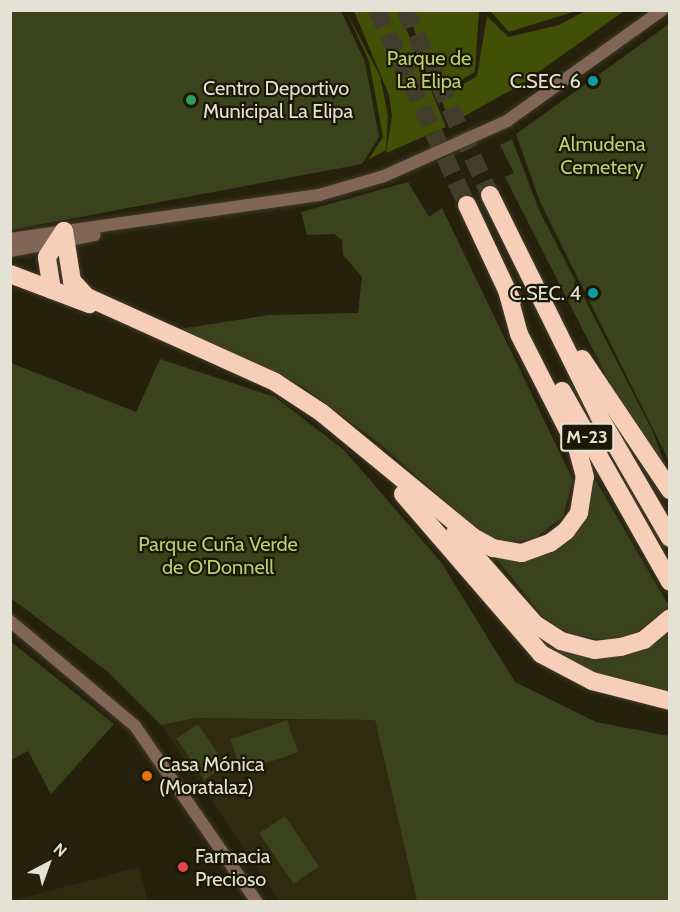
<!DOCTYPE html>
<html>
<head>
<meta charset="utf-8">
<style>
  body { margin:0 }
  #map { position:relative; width:680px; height:912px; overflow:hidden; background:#25210d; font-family:Cabin,sans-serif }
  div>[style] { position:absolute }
  .built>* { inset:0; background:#302a0f }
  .green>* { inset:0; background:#3a431c; transform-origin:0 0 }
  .forest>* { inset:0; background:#414f07 }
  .motorway-tunnel>* { height:18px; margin-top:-9px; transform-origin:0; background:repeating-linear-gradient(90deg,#423e2b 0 18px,transparent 0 27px) }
  .roads { filter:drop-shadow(0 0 2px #403c29) drop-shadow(0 0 2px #403c29) }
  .tertiary>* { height:12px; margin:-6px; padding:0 6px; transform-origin:6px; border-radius:6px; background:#816657 }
  .motorway>* { height:18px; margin:-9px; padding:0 9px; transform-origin:9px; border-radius:9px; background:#f7ceb8 }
  .dots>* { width:16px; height:16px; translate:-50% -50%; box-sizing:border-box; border:3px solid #1b1805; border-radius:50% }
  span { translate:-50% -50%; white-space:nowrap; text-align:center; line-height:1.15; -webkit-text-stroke:4.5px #1b1805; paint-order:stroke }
  .shield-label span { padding:2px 4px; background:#1b1805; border:2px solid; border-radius:4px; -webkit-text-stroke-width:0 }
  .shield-label { font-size:18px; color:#e4e2d5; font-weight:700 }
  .park-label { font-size:20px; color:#b8d072 }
  .poi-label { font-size:20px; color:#e4e2d5 }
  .right { translate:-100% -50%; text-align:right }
  .left { translate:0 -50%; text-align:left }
  .frame { position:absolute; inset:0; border:12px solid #e4e2d5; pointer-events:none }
  .north { position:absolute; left:18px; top:834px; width:60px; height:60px; -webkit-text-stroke:4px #1b1805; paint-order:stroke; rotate:41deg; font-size:16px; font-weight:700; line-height:24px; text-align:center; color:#e4e2d5 }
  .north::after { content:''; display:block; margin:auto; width:21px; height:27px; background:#e4e2d5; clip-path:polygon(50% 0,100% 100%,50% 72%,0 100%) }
</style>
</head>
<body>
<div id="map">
  <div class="built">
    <div style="clip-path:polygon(196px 718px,375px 720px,417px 901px,279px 901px,161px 725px)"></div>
    <div style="clip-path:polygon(139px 867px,148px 901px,12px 901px)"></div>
  </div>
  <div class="green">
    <div style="clip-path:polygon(10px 11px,341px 11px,365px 62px,379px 137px,362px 164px,11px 230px)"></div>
    <div style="clip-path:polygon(669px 24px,669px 461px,540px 202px,516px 134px)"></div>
    <div style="clip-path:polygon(512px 139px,539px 210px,652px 430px,669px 475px,618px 399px,505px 177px,514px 173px,500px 145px)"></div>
    <div style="clip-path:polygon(408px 182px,429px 217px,442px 208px,573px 480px,563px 517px,534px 539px,503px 543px,486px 537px,380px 444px,302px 386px,180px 329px,269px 315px,358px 313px,362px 277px,343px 255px,342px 240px,334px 234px,307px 235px,301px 212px)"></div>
    <div style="clip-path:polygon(160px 359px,275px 397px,344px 450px,441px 562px,515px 682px,596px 722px,669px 736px,669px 901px,417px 901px,375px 720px,196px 718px,161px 725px,108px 672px,11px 598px,11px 363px,136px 412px)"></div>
    <div style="clip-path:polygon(595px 479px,669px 606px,636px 634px,610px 641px,570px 634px,544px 618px,496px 558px,527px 560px,553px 552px,572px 537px,586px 517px)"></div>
    <div style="clip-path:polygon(454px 540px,580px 654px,669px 628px,669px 692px,577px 669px,543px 649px)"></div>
    <div style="clip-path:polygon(10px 641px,114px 724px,51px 794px,28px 751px,11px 760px)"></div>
    <div style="left:287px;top:720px;width:34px;height:60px;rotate:71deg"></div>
    <div style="left:198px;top:724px;width:50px;height:26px;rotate:56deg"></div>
    <div style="left:285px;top:816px;width:61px;height:31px;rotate:56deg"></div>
  </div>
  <div class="forest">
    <div style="clip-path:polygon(587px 10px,624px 11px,522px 84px,450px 124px,441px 98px,477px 76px,487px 16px,508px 37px,559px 25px)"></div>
    <div style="clip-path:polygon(346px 11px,380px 76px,388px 116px,386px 150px,368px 160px,383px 137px,369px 61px)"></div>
    <div style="clip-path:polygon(354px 11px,399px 11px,446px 127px,386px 153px,392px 116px,389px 95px)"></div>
    <div style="clip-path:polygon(407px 11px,479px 11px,475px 72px,438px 93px)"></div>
    <div style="clip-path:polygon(490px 11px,575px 10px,576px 11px,509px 32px)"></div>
  </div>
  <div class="motorway-tunnel">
    <div style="left:377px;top:10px;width:215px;rotate:65.2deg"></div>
    <div style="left:405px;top:10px;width:204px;rotate:65.3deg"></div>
  </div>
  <div class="roads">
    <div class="tertiary">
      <div style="left:10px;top:239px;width:312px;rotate:-8.1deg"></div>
      <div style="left:319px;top:195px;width:68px;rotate:-16.3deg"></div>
      <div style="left:384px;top:176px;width:135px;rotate:-24.1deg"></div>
      <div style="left:507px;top:121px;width:191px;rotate:-35.6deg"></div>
      <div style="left:10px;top:251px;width:86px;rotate:-10.7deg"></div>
      <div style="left:10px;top:621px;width:163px;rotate:40deg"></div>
      <div style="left:135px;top:726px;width:214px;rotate:55.3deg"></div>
    </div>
    <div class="motorway">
      <div style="left:490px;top:195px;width:246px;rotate:63.7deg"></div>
      <div style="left:599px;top:416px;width:141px;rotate:59.8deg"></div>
      <div style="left:467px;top:205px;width:106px;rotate:64.9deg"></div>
      <div style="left:10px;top:274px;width:85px;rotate:20.8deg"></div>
      <div style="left:52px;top:290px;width:33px;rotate:-99deg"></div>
      <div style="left:47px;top:257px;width:31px;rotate:-57deg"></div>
      <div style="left:64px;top:231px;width:51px;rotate:80.9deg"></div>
      <div style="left:72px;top:281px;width:22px;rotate:47deg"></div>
      <div style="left:87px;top:297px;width:206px;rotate:24.3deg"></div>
      <div style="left:275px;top:382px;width:56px;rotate:33.4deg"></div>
      <div style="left:322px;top:413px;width:195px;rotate:39.4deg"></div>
      <div style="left:473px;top:537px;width:23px;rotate:29deg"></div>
      <div style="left:493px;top:548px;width:29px;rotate:10deg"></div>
      <div style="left:522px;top:553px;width:30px;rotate:-20deg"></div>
      <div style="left:550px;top:543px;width:20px;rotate:-37deg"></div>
      <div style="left:566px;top:531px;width:22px;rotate:-54deg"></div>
      <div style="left:579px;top:513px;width:36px;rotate:-81deg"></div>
      <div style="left:585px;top:477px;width:28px;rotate:-105deg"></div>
      <div style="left:578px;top:450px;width:130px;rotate:-117deg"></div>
      <div style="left:519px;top:334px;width:46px;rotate:-105.3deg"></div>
      <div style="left:582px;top:359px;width:158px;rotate:56.1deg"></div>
      <div style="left:562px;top:391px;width:219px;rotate:60.5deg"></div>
      <div style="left:403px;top:494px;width:211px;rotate:49.2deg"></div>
      <div style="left:541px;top:654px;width:58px;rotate:27.9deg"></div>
      <div style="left:592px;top:681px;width:81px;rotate:14.4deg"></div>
      <div style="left:455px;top:533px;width:121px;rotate:48.7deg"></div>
      <div style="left:535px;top:624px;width:31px;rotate:33deg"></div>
      <div style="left:561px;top:641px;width:35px;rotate:15deg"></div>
      <div style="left:595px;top:650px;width:26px;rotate:-7deg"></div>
      <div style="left:621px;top:647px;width:24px;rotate:-17deg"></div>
      <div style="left:644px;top:640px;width:34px;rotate:-40deg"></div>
    </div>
  </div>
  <div class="dots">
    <div style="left:593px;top:81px;background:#0f9aa8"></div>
    <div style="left:191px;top:100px;background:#2e9e5b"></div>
    <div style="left:593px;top:293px;background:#0f9aa8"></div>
    <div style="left:147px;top:776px;background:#e8710a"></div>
    <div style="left:183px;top:867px;background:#e0444e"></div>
  </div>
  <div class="shield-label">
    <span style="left:587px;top:437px">M-23</span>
  </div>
  <div class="park-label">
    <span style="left:429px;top:70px">Parque de<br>La Elipa</span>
    <span style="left:602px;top:156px">Almudena<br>Cemetery</span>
    <span style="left:218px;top:556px">Parque Cuña Verde<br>de O'Donnell</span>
  </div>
  <div class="poi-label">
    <span class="right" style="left:581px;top:81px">C.SEC. 6</span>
    <span class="left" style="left:203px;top:100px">Centro Deportivo<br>Municipal La Elipa</span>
    <span class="right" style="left:581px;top:293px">C.SEC. 4</span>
    <span class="left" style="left:159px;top:776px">Casa Mónica<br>(Moratalaz)</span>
    <span class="left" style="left:195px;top:868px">Farmacia<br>Precioso</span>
  </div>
  <div class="frame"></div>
  <div class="north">N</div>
</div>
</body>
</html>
